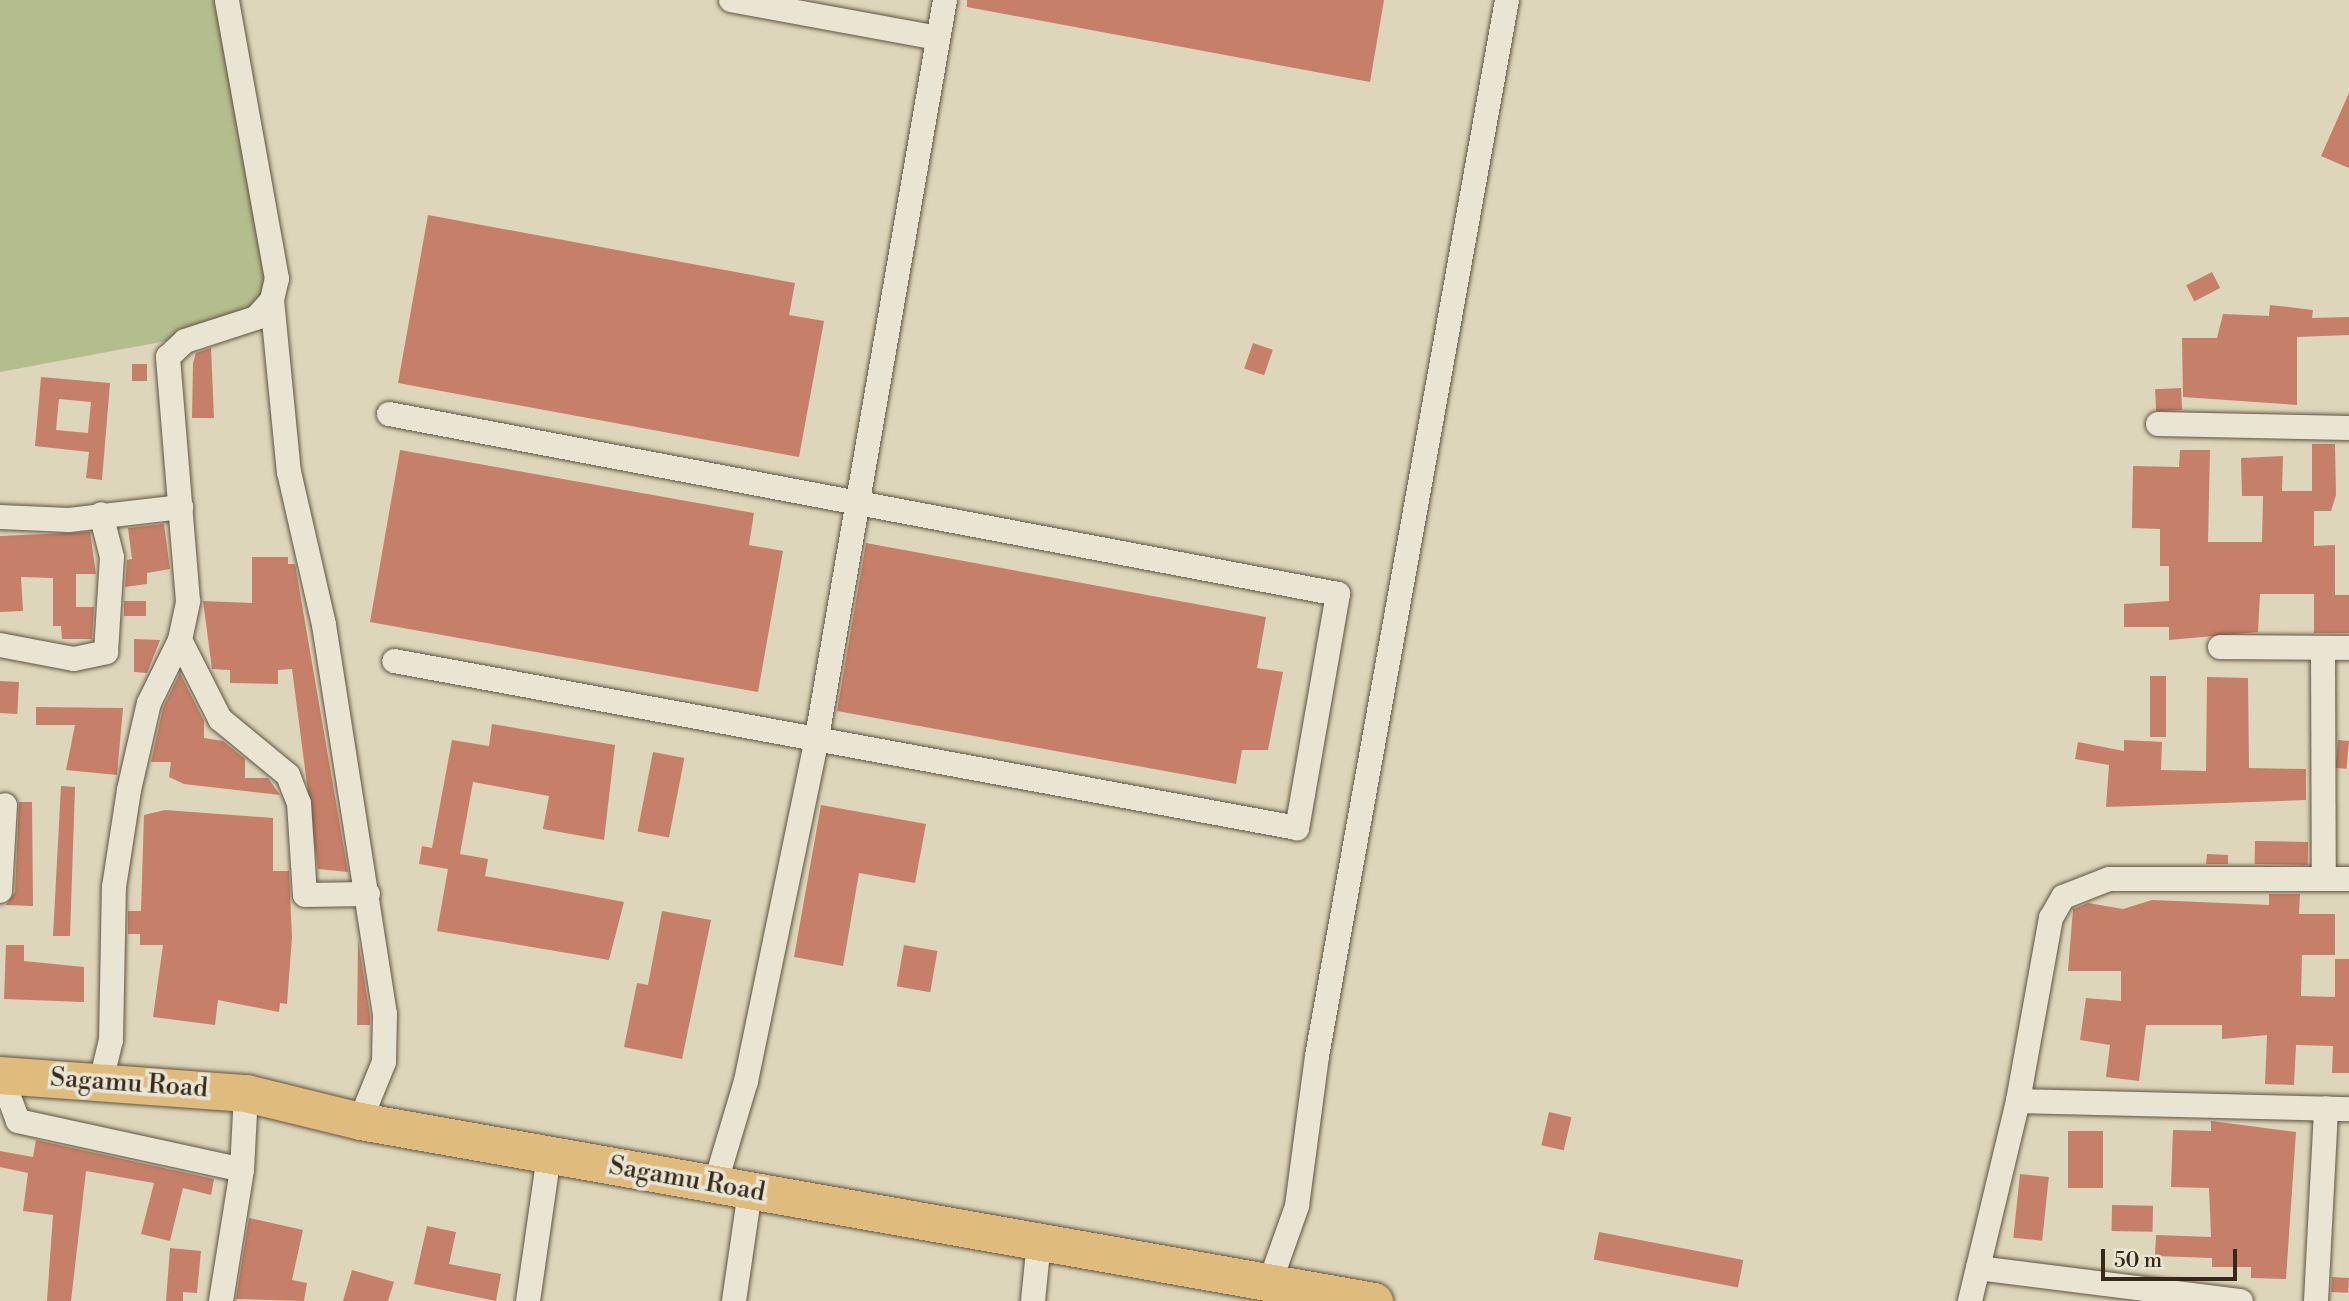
<!DOCTYPE html>
<html>
<head>
<meta charset="utf-8">
<style>
  body { margin:0 }
  #map { position:relative; width:2349px; height:1301px; overflow:hidden; background:#ded6ba; font-family:"Libre Bodoni",serif }
  div>[style] { position:absolute }
  .green>* { inset:0; background:#b4bd8e }
  .building>* { inset:0; background:#c67f68; transform-origin:0 0 }
  .roads { filter:drop-shadow(0 0 2px #605442) drop-shadow(0 0 2px #605442) }
  .minor>* { height:24px; margin:-12px; padding:0 12px; transform-origin:12px; border-radius:12px; background:#eae4d2 }
  .highway>* { height:37px; margin:-18.5px; padding:0 18.5px; transform-origin:18.5px; border-radius:18.5px; background:#dfbb7d }
  span { translate:-50% -50%; white-space:nowrap; text-align:center; line-height:1.15; -webkit-text-stroke:7px #eae4d2; paint-order:stroke }
  .street-label { font-size:26px; color:#36291a }
  .scale { position:absolute; left:2101px; top:1249px; width:136px; height:32px; box-sizing:border-box; border:4px solid #36291a; border-top:0; padding-left:9px; font-size:21px; line-height:24px; white-space:nowrap; color:#36291a; -webkit-text-stroke:5px #eae4d2; paint-order:stroke }
</style>
</head>
<body>
<div id="map">
  <div class="green">
    <div style="clip-path:polygon(0 0,224px 0,273px 321px,0 372px)"></div>
  </div>
  <div class="building">
    <div style="clip-path:polygon(967px 0,1384px 0,1370px 82px,967px 7px)"></div>
    <div style="clip-path:polygon(2349px 93px,2349px 168px,2321px 156px)"></div>
    <div style="clip-path:polygon(428px 215px,795px 283px,789px 315px,824px 321px,799px 457px,398px 383px)"></div>
    <div style="left:2212px;top:272px;width:18px;height:29px;rotate:63deg"></div>
    <div style="clip-path:polygon(2270px 305px,2313px 310px,2312px 318px,2349px 317px,2349px 335px,2297px 337px,2297px 405px,2183px 397px,2182px 338px,2217px 338px,2223px 314px,2269px 316px)"></div>
    <div style="left:1253px;top:343px;width:21px;height:27px;rotate:19deg"></div>
    <div style="clip-path:polygon(211px 348px,214px 418px,192px 418px,193px 363px,196px 353px)"></div>
    <div style="left:132px;top:364px;width:15px;height:17px"></div>
    <div style="clip-path:polygon(evenodd,41px 377px,110px 383px,102px 480px,86px 478px,89px 452px,35px 446px,41px 377px,59px 399px,91px 402px,88px 433px,56px 430px,59px 399px)"></div>
    <div style="left:2181px;top:388px;width:22px;height:26px;rotate:87deg"></div>
    <div style="clip-path:polygon(2312px 444px,2335px 444px,2336px 495px,2331px 511px,2314px 511px,2314px 546px,2335px 545px,2335px 595px,2349px 595px,2349px 633px,2314px 633px,2314px 594px,2260px 594px,2258px 632px,2169px 640px,2169px 627px,2124px 627px,2124px 604px,2169px 601px,2169px 566px,2160px 566px,2160px 529px,2132px 528px,2133px 466px,2179px 467px,2180px 450px,2210px 450px,2208px 542px,2262px 542px,2263px 496px,2242px 496px,2241px 458px,2283px 456px,2282px 491px,2312px 491px)"></div>
    <div style="clip-path:polygon(400px 450px,754px 513px,749px 545px,783px 551px,758px 692px,370px 622px)"></div>
    <div style="clip-path:polygon(164px 524px,170px 569px,147px 573px,147px 584px,125px 587px,127px 560px,132px 559px,128px 528px)"></div>
    <div style="clip-path:polygon(90px 532px,96px 574px,76px 574px,76px 607px,94px 607px,92px 639px,62px 639px,61px 626px,53px 626px,53px 578px,21px 577px,23px 611px,0 612px,0 536px)"></div>
    <div style="clip-path:polygon(866px 543px,1266px 617px,1257px 668px,1283px 672px,1268px 750px,1242px 750px,1236px 784px,837px 711px)"></div>
    <div style="clip-path:polygon(252px 557px,288px 557px,288px 564px,295px 564px,348px 872px,318px 869px,292px 669px,278px 670px,278px 684px,230px 683px,230px 670px,212px 669px,203px 601px,252px 603px)"></div>
    <div style="left:124px;top:601px;width:22px;height:15px"></div>
    <div style="clip-path:polygon(134px 639px,160px 640px,147px 673px,134px 672px)"></div>
    <div style="clip-path:polygon(180px 673px,204px 721px,204px 738px,223px 741px,245px 759px,245px 778px,268px 778px,280px 795px,184px 784px,169px 777px,171px 762px,151px 762px,163px 708px)"></div>
    <div style="left:2150px;top:676px;width:16px;height:61px"></div>
    <div style="clip-path:polygon(2207px 677px,2248px 678px,2249px 768px,2306px 769px,2306px 800px,2106px 807px,2109px 765px,2075px 759px,2078px 742px,2124px 751px,2124px 740px,2162px 742px,2161px 770px,2206px 771px)"></div>
    <div style="left:0;top:681px;width:19px;height:32px;rotate:3deg"></div>
    <div style="clip-path:polygon(36px 707px,123px 708px,117px 775px,66px 770px,75px 725px,36px 725px)"></div>
    <div style="clip-path:polygon(492px 724px,615px 745px,604px 840px,543px 829px,549px 796px,473px 782px,460px 854px,488px 859px,485px 876px,624px 902px,609px 960px,437px 931px,448px 869px,419px 864px,422px 846px,432px 848px,452px 740px,489px 746px)"></div>
    <div style="left:2338px;top:740px;width:11px;height:28px;rotate:5deg"></div>
    <div style="left:653px;top:752px;width:32px;height:81px;rotate:11deg"></div>
    <div style="clip-path:polygon(61px 786px,75px 787px,70px 936px,53px 936px)"></div>
    <div style="clip-path:polygon(19px 802px,32px 802px,33px 906px,6px 905px,15px 892px)"></div>
    <div style="clip-path:polygon(821px 805px,926px 824px,915px 883px,859px 873px,843px 966px,794px 957px)"></div>
    <div style="clip-path:polygon(165px 810px,273px 818px,273px 871px,289px 871px,292px 937px,287px 1004px,280px 1003px,279px 1012px,218px 1000px,215px 1025px,153px 1017px,163px 945px,140px 945px,140px 934px,128px 934px,128px 911px,141px 911px,144px 815px)"></div>
    <div style="left:2255px;top:841px;width:53px;height:23px;rotate:1deg"></div>
    <div style="clip-path:polygon(2207px 854px,2228px 855px,2228px 864px,2206px 864px)"></div>
    <div style="clip-path:polygon(2269px 894px,2300px 894px,2299px 914px,2335px 914px,2335px 955px,2302px 955px,2301px 996px,2335px 997px,2335px 959px,2349px 959px,2349px 1073px,2332px 1073px,2333px 1046px,2296px 1045px,2294px 1085px,2265px 1084px,2267px 1035px,2222px 1039px,2222px 1025px,2146px 1025px,2139px 1081px,2106px 1077px,2110px 1045px,2080px 1040px,2086px 998px,2121px 1001px,2121px 971px,2068px 971px,2073px 909px,2088px 903px,2123px 909px,2152px 900px,2269px 905px)"></div>
    <div style="clip-path:polygon(662px 911px,711px 920px,682px 1059px,624px 1047px,637px 983px,648px 985px)"></div>
    <div style="clip-path:polygon(358px 940px,370px 1015px,370px 1025px,357px 1025px)"></div>
    <div style="clip-path:polygon(6px 945px,24px 945px,24px 961px,84px 967px,84px 1002px,4px 999px)"></div>
    <div style="left:904px;top:945px;width:34px;height:42px;rotate:10deg"></div>
    <div style="left:1549px;top:1112px;width:23px;height:34px;rotate:13deg"></div>
    <div style="clip-path:polygon(2211px 1121px,2296px 1132px,2286px 1279px,2251px 1278px,2251px 1267px,2212px 1267px,2212px 1258px,2155px 1256px,2156px 1235px,2211px 1237px,2209px 1188px,2171px 1187px,2173px 1130px,2211px 1131px)"></div>
    <div style="left:2068px;top:1131px;width:35px;height:57px"></div>
    <div style="clip-path:polygon(36px 1140px,214px 1179px,211px 1195px,183px 1188px,170px 1241px,141px 1234px,154px 1183px,86px 1171px,71px 1301px,47px 1301px,53px 1215px,23px 1211px,28px 1173px,0 1167px,0 1151px,33px 1157px)"></div>
    <div style="left:2020px;top:1174px;width:29px;height:64px;rotate:6deg"></div>
    <div style="left:2112px;top:1205px;width:41px;height:26px;rotate:1deg"></div>
    <div style="clip-path:polygon(249px 1218px,303px 1230px,292px 1280px,307px 1283px,304px 1301px,236px 1299px)"></div>
    <div style="clip-path:polygon(427px 1226px,456px 1232px,449px 1264px,501px 1274px,496px 1301px,414px 1284px)"></div>
    <div style="left:1599px;top:1232px;width:147px;height:28px;rotate:11deg"></div>
    <div style="clip-path:polygon(170px 1248px,201px 1251px,197px 1293px,183px 1292px,183px 1301px,166px 1301px)"></div>
    <div style="clip-path:polygon(352px 1270px,394px 1282px,388px 1301px,343px 1301px)"></div>
    <div style="left:2332px;top:1277px;width:17px;height:15px;rotate:3deg"></div>
  </div>
  <div class="roads">
    <div class="minor">
      <div style="left:731px;top:0;width:210px;rotate:10.4deg"></div>
      <div style="left:272px;top:300px;width:173px;rotate:84.4deg"></div>
      <div style="left:289px;top:472px;width:157px;rotate:77.1deg"></div>
      <div style="left:324px;top:625px;width:394px;rotate:81.1deg"></div>
      <div style="left:385px;top:1014px;width:48px;rotate:91.2deg"></div>
      <div style="left:384px;top:1062px;width:64px;rotate:112.1deg"></div>
      <div style="left:389px;top:414px;width:966px;rotate:10.74deg"></div>
      <div style="left:1338px;top:594px;width:238px;rotate:99.9deg"></div>
      <div style="left:1297px;top:828px;width:918px;rotate:-169.52deg"></div>
      <div style="left:2158px;top:424px;width:191px;rotate:1.2deg"></div>
      <div style="left:0;top:517px;width:69px;rotate:2.5deg"></div>
      <div style="left:69px;top:520px;width:113px;rotate:-6.6deg"></div>
      <div style="left:180px;top:640px;width:89px;rotate:63.1deg"></div>
      <div style="left:220px;top:719px;width:88px;rotate:39.5deg"></div>
      <div style="left:288px;top:775px;width:30px;rotate:69deg"></div>
      <div style="left:299px;top:803px;width:92px;rotate:86.3deg"></div>
      <div style="left:305px;top:895px;width:63px;rotate:-0.9deg"></div>
      <div style="left:0;top:645px;width:75px;rotate:10.7deg"></div>
      <div style="left:74px;top:659px;width:33px;rotate:-12deg"></div>
      <div style="left:106px;top:652px;width:95px;rotate:-86.4deg"></div>
      <div style="left:112px;top:557px;width:44px;rotate:-104.3deg"></div>
      <div style="left:2220px;top:647px;width:129px;rotate:0.4deg"></div>
      <div style="left:2323px;top:648px;width:230px;rotate:89.8deg"></div>
      <div style="left:0;top:891px;width:86px;rotate:-86.7deg"></div>
      <div style="left:0;top:1073px;width:51px;rotate:69.4deg"></div>
      <div style="left:18px;top:1121px;width:229px;rotate:12.3deg"></div>
      <div style="left:101px;top:1081px;width:42px;rotate:-76.3deg"></div>
      <div style="left:111px;top:1040px;width:153px;rotate:-88.9deg"></div>
      <div style="left:114px;top:887px;width:98px;rotate:-81.2deg"></div>
      <div style="left:129px;top:790px;width:89px;rotate:-77.1deg"></div>
      <div style="left:149px;top:703px;width:70px;rotate:-63.8deg"></div>
      <div style="left:180px;top:640px;width:40px;rotate:-78deg"></div>
      <div style="left:188px;top:601px;width:245px;rotate:-94.7deg"></div>
      <div style="left:168px;top:357px;width:23px;rotate:-43deg"></div>
      <div style="left:185px;top:341px;width:75px;rotate:-17.9deg"></div>
      <div style="left:256px;top:318px;width:24px;rotate:-48deg"></div>
      <div style="left:272px;top:300px;width:22px;rotate:-77deg"></div>
      <div style="left:277px;top:279px;width:283px;rotate:-100.2deg"></div>
      <div style="left:2018px;top:1101px;width:331px;rotate:1.4deg"></div>
      <div style="left:715px;top:1185px;width:109px;rotate:-73.4deg"></div>
      <div style="left:746px;top:1081px;width:351px;rotate:-78.3deg"></div>
      <div style="left:817px;top:737px;width:748px;rotate:-80.15deg"></div>
      <div style="left:1978px;top:1268px;width:265px;rotate:7.2deg"></div>
      <div style="left:1270px;top:1282px;width:81px;rotate:-70.4deg"></div>
      <div style="left:1297px;top:1206px;width:151px;rotate:-82.4deg"></div>
      <div style="left:1317px;top:1056px;width:1073px;rotate:-79.8deg"></div>
      <div style="left:221px;top:1301px;width:133px;rotate:-80.9deg"></div>
      <div style="left:242px;top:1170px;width:77px;rotate:-87deg"></div>
      <div style="left:528px;top:1301px;width:148px;rotate:-81.8deg"></div>
      <div style="left:734px;top:1301px;width:111px;rotate:-81.7deg"></div>
      <div style="left:1033px;top:1301px;width:60px;rotate:-84.3deg"></div>
      <div style="left:1970px;top:1301px;width:206px;rotate:-76.5deg"></div>
      <div style="left:2018px;top:1101px;width:186px;rotate:-79.8deg"></div>
      <div style="left:2051px;top:918px;width:24px;rotate:-60deg"></div>
      <div style="left:2063px;top:897px;width:49px;rotate:-21.4deg"></div>
      <div style="left:2109px;top:879px;width:240px"></div>
      <div style="left:2316px;top:1301px;width:193px;rotate:-87deg"></div>
    </div>
    <div class="highway">
      <div style="left:0;top:1075px;width:247px;rotate:4.2deg"></div>
      <div style="left:246px;top:1093px;width:117px;rotate:13.8deg"></div>
      <div style="left:360px;top:1121px;width:1030px;rotate:10.07deg"></div>
    </div>
  </div>
  <div class="street-label">
    <span style="left:129px;top:1084px;rotate:4deg">Sagamu Road</span>
    <span style="left:687px;top:1180px;rotate:10deg">Sagamu Road</span>
  </div>
  <div class="scale">50 m</div>
</div>
</body>
</html>
